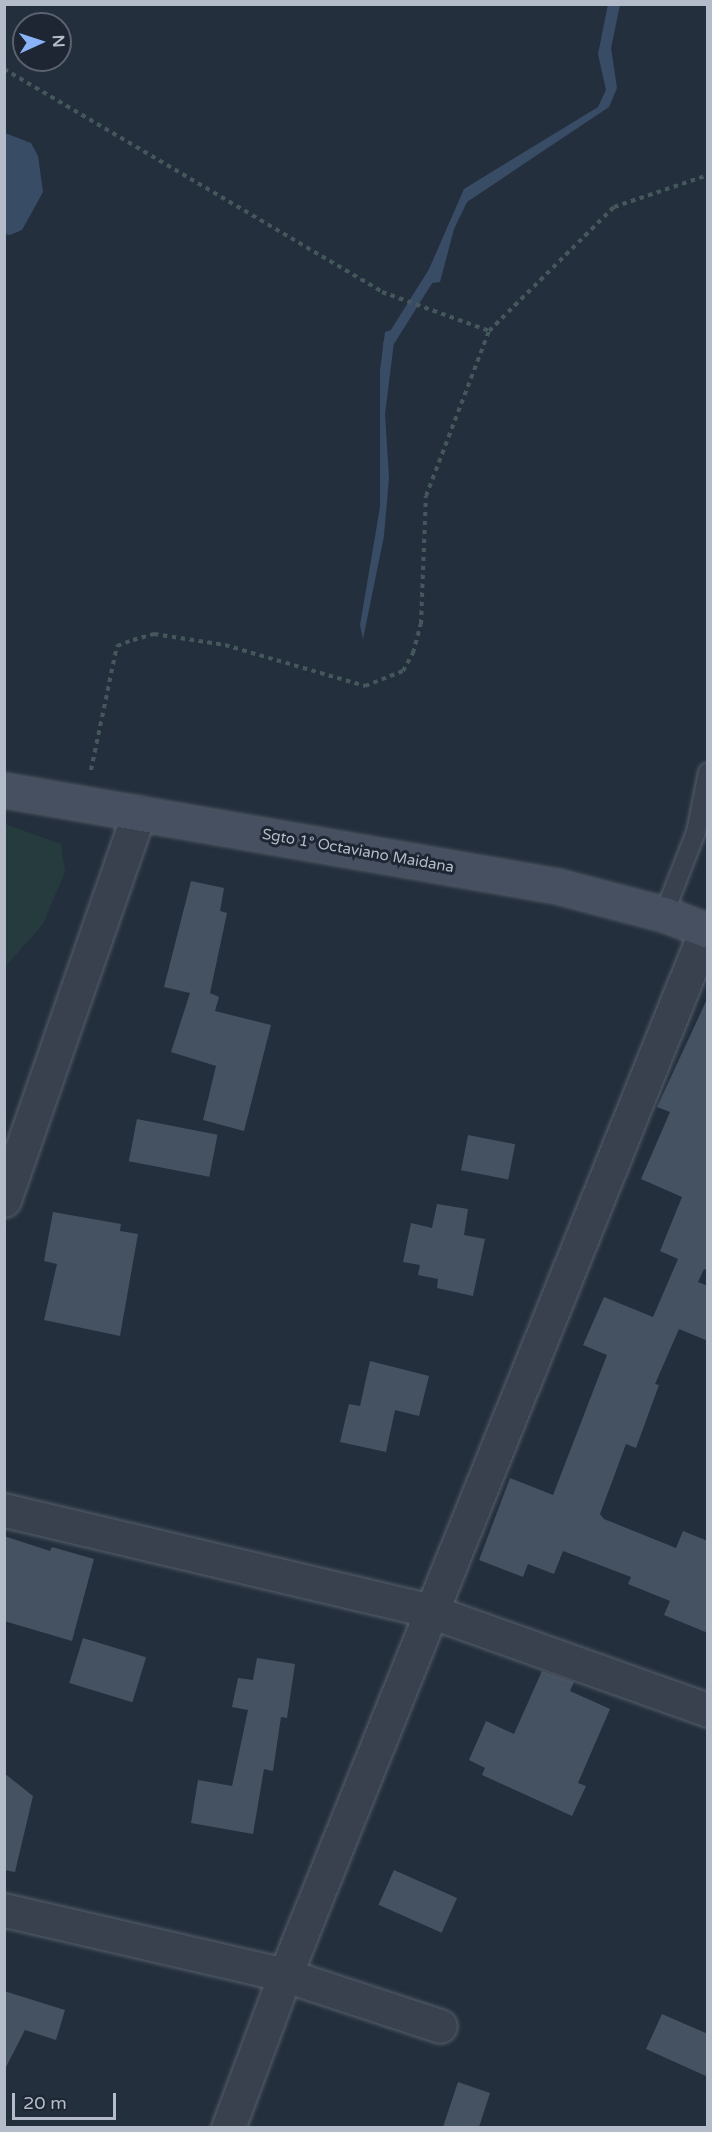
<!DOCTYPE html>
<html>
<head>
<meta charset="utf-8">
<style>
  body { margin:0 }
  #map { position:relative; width:712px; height:2132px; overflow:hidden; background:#242f3d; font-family:"Varela Round",sans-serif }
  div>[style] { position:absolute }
  .green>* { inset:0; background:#263b3e }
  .water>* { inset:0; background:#394c66 }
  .stream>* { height:10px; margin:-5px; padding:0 5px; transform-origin:5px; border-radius:5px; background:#394c66 }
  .building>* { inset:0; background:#455262; transform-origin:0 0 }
  .path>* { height:4px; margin-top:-2px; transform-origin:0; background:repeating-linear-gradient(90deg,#44585b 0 4.5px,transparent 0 9px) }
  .roads { filter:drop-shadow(0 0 2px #565f6b) drop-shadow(0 0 2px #565f6b) }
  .lane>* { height:18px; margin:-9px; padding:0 9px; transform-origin:9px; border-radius:9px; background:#38414d }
  .street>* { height:33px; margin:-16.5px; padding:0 16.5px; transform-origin:16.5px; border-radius:16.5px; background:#38414d }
  .secondary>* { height:33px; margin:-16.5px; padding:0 16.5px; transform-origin:16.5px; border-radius:16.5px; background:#465060 }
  span { translate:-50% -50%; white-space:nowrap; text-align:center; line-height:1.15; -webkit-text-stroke:6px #1d2632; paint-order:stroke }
  .street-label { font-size:15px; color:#b4bcc9 }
  .frame { position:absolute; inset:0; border:6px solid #b4bcc9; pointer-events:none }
  .north { position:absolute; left:12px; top:12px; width:60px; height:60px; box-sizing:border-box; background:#1d2632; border:2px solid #59626e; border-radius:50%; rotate:87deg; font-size:16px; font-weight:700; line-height:24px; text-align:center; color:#b4bcc9 }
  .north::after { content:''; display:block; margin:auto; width:21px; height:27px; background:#8ab4f7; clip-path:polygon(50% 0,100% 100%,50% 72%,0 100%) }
  .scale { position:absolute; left:12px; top:2093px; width:104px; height:27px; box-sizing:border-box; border:3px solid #b4bcc9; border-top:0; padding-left:8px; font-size:18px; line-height:21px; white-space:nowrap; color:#b4bcc9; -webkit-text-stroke:4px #1d2632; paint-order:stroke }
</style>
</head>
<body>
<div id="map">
  <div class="green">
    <div style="clip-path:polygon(5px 824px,61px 844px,65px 872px,43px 924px,5px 967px)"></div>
  </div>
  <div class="water">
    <div style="clip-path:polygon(608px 4px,620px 5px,611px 48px,617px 88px,609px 107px,467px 202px,454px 229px,440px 282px,431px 283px,426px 276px,464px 189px,598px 107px,606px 90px,598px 54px)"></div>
    <div style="clip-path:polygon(5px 133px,31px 143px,38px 156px,43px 192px,22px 230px,10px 235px,5px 234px)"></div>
    <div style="clip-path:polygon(391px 330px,395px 334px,385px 414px,389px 478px,384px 536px,363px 639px,360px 625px,380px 507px,380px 370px,385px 332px)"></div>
  </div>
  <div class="stream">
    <div style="left:388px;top:344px;width:89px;rotate:-57.9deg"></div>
  </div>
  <div class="building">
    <div style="clip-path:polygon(191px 881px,224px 888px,220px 911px,227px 913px,210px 993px,219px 997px,215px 1011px,271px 1025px,244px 1131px,203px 1120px,216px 1066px,171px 1052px,190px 993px,164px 987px)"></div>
    <div style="clip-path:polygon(708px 997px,708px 1271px,704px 1269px,698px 1282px,708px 1286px,708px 1341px,679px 1329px,655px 1384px,659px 1385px,636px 1448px,626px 1444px,600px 1514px,604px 1519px,676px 1548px,683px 1531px,708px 1541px,708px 1633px,664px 1615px,670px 1601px,628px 1584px,631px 1577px,563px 1551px,554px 1574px,528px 1564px,523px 1577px,479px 1560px,510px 1478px,553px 1495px,607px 1355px,583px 1345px,604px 1297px,653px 1317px,678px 1259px,660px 1251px,682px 1197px,641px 1179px,670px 1112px,657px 1107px)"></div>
    <div style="left:137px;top:1119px;width:82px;height:43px;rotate:11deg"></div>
    <div style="left:468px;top:1135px;width:48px;height:36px;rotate:11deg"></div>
    <div style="clip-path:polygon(437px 1204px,468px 1209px,464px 1235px,485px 1239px,473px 1296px,437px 1288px,438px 1279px,418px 1275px,420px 1265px,403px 1262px,411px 1223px,432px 1228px)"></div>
    <div style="clip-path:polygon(53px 1212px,121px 1224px,120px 1231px,138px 1234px,120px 1336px,44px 1320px,57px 1264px,44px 1261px)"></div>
    <div style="clip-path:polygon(370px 1361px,429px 1376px,419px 1416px,395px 1410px,386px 1452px,340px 1442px,349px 1404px,360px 1406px)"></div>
    <div style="clip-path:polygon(4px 1536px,50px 1551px,52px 1547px,94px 1559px,72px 1641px,4px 1621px)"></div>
    <div style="left:83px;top:1638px;width:66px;height:47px;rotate:17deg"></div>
    <div style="clip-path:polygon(257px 1658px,295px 1664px,287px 1718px,281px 1717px,273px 1771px,264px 1769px,253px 1834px,191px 1823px,198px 1780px,232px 1786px,248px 1710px,232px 1707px,238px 1678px,253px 1680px)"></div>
    <div style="clip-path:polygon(542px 1671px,574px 1682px,570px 1691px,610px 1709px,578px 1783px,586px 1786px,572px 1816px,482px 1775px,485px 1768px,469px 1760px,486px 1721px,514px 1734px)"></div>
    <div style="clip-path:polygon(4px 1773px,33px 1796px,15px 1872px,4px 1870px)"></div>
    <div style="left:394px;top:1870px;width:69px;height:38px;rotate:24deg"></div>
    <div style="clip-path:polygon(4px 1991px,65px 2010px,56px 2040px,25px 2030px,4px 2071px)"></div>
    <div style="clip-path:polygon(662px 2014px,708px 2034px,708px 2077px,646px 2049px)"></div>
    <div style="clip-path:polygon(458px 2082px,490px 2093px,479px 2127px,443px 2127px)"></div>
  </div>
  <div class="path">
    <div style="left:4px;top:69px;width:439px;rotate:30.5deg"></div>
    <div style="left:382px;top:292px;width:114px;rotate:20deg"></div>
    <div style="left:489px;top:331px;width:176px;rotate:-44.8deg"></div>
    <div style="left:614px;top:207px;width:99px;rotate:-18.8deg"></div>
    <div style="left:91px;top:770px;width:127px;rotate:-78.2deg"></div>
    <div style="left:117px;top:646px;width:17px;rotate:-21deg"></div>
    <div style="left:133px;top:640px;width:22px;rotate:-16deg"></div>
    <div style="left:154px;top:634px;width:72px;rotate:8.8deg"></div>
    <div style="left:225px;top:645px;width:146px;rotate:16.3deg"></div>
    <div style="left:365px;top:686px;width:41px;rotate:-21.5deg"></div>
    <div style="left:403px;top:671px;width:21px;rotate:-61deg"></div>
    <div style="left:413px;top:653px;width:30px;rotate:-75deg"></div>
    <div style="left:421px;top:624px;width:128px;rotate:-87.8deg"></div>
    <div style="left:426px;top:496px;width:177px;rotate:-69.1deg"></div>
  </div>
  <div class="roads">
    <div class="lane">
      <div style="left:664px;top:914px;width:88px;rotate:-68.7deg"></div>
      <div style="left:696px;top:832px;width:61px;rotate:-78.7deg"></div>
    </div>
    <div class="street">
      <div style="left:4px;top:1200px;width:410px;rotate:-70.8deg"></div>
      <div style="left:4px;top:1510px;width:438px;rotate:13.3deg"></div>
      <div style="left:430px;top:1611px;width:295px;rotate:19.6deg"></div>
      <div style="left:4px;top:1910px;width:288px;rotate:13deg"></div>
      <div style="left:285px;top:1975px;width:163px;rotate:18.2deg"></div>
      <div style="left:228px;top:2128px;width:163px;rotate:-69.6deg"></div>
      <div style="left:285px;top:1975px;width:1127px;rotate:-68.06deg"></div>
    </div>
    <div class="secondary">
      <div style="left:4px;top:790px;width:561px;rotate:9.85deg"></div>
      <div style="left:557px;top:886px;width:111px;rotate:14.7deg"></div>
      <div style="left:664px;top:914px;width:47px;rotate:21.1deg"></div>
    </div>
  </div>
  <div class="street-label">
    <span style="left:358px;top:851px;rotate:10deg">Sgto 1° Octaviano Maidana</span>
  </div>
  <div class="frame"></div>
  <div class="north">N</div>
  <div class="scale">20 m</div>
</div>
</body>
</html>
